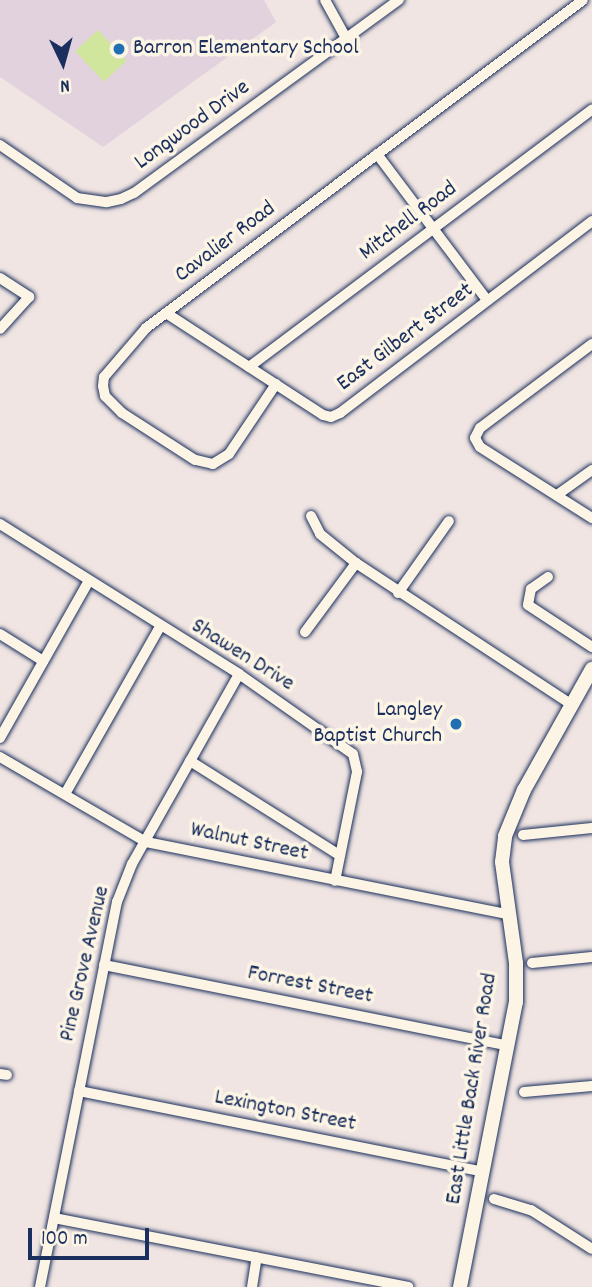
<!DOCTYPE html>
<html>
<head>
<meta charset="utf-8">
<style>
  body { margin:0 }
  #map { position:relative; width:592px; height:1287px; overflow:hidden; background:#f0e5e2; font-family:Dekko,sans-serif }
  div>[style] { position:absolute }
  .built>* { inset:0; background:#e2d2de }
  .green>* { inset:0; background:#cfe69c; transform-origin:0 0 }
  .roads { filter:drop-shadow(0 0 2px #1b2f5e) drop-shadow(0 0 2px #1b2f5e) }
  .street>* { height:10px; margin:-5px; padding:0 5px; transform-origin:5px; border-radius:5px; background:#fcf5e5 }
  .secondary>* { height:14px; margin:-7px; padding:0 7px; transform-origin:7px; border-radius:7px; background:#fcf5e5 }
  .dots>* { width:19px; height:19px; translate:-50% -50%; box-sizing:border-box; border:4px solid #fcf5e5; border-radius:50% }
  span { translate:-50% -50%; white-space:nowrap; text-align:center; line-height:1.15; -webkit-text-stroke:7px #fcf5e5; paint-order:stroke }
  .poi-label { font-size:23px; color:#1b2f5e }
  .left { translate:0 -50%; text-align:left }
  .right { translate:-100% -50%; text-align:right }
  .street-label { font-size:23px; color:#1b2f5e }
  .north { position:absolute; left:28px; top:28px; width:70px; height:70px; -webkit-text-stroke:5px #fcf5e5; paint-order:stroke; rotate:175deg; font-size:19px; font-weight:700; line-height:28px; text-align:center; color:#1b2f5e }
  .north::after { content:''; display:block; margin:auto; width:24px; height:32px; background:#1b2f5e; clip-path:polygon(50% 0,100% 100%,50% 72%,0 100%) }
  .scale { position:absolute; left:28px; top:1228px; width:121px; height:32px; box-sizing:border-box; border:4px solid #1b2f5e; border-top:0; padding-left:9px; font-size:21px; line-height:24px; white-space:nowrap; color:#1b2f5e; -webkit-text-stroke:5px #fcf5e5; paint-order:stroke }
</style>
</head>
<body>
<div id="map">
  <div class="built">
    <div style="clip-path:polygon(0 0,264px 0,276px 22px,103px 147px,0 77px)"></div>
  </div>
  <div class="green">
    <div style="left:98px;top:30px;width:42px;height:31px;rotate:47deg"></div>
  </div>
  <div class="roads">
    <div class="street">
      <div style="left:325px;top:0;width:43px;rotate:61.1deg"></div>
      <div style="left:0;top:145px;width:93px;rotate:34.5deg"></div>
      <div style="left:77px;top:198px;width:30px;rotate:8deg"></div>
      <div style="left:107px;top:202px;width:14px;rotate:-12deg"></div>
      <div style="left:121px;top:199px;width:14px;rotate:-25deg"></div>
      <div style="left:134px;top:193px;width:328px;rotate:-36.1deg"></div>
      <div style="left:377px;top:154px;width:183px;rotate:53deg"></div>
      <div style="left:0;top:278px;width:35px;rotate:33deg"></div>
      <div style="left:29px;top:297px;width:43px;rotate:132.2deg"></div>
      <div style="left:166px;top:313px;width:187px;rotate:33deg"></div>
      <div style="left:323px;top:415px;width:8px;rotate:14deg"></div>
      <div style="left:331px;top:417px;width:10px;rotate:-24deg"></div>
      <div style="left:340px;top:413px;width:317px;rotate:-37.3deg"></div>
      <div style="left:592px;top:344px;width:140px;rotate:143.1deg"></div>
      <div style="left:480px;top:428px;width:11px;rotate:117deg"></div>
      <div style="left:475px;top:438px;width:10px;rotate:61deg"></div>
      <div style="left:480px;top:447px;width:133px;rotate:32.4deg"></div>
      <div style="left:249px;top:367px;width:429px;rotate:-36.9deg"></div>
      <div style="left:276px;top:384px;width:84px;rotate:123.9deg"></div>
      <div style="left:229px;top:454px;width:19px;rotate:148deg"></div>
      <div style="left:213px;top:464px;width:18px;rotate:-167deg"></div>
      <div style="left:195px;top:460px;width:87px;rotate:-147.2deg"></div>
      <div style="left:122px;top:413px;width:24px;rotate:-135deg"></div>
      <div style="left:105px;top:396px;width:10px;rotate:-101deg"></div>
      <div style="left:103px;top:386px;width:9px;rotate:-84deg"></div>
      <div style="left:104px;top:377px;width:65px;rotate:-49.4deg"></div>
      <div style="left:146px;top:328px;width:546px;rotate:-36.89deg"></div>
      <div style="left:557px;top:495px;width:43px;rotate:-35.5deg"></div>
      <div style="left:311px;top:516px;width:20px;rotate:63deg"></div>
      <div style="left:320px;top:534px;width:46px;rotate:38.9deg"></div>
      <div style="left:356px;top:563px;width:258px;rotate:33.3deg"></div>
      <div style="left:0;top:524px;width:282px;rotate:32.1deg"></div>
      <div style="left:239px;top:674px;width:139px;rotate:35.1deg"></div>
      <div style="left:353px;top:754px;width:18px;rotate:77deg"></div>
      <div style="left:357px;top:772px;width:111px;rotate:101.4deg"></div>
      <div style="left:548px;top:577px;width:21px;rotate:145deg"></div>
      <div style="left:531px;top:589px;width:16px;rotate:101deg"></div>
      <div style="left:528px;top:605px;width:77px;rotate:33.3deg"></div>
      <div style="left:398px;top:593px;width:88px;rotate:-54.7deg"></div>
      <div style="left:305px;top:632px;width:86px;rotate:-53.5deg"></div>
      <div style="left:0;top:634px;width:51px;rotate:32.1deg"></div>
      <div style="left:0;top:738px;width:180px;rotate:-60.5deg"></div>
      <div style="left:0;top:757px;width:169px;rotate:30.2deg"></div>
      <div style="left:146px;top:842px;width:371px;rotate:11.3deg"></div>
      <div style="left:190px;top:761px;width:176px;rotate:32.2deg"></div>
      <div style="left:65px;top:794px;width:192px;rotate:-60.4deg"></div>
      <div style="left:523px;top:835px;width:69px;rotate:-5.8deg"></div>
      <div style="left:532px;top:963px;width:60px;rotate:-5.7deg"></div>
      <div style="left:104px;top:965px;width:412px;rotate:11.3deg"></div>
      <div style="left:0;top:1074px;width:7px;rotate:8deg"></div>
      <div style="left:79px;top:1091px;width:413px;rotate:11.3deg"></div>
      <div style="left:524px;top:1092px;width:68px;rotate:-5deg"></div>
      <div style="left:494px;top:1199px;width:39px;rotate:17deg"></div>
      <div style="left:531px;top:1210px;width:72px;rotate:32.6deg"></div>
      <div style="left:54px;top:1218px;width:361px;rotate:11deg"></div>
      <div style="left:40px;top:1287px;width:393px;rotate:-78.7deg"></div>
      <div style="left:117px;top:902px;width:41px;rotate:-68.5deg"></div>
      <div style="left:132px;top:864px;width:218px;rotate:-60.6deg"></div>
      <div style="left:252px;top:1287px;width:30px;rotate:-81deg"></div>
    </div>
    <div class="secondary">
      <div style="left:460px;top:1287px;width:290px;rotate:-78.9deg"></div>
      <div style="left:516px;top:1002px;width:39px;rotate:-90deg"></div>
      <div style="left:516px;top:963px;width:102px;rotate:-97.9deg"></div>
      <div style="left:502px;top:862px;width:26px;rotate:-83deg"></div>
      <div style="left:505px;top:836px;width:50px;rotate:-67.6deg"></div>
      <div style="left:524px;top:790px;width:139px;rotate:-60.7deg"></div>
    </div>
  </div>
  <div class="dots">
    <div style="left:119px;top:49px;background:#1f6fb2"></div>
    <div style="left:456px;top:724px;background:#1f6fb2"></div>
  </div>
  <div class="poi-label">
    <span class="left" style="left:133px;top:49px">Barron Elementary School</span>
    <span class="right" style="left:442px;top:724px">Langley<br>Baptist Church</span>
  </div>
  <div class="street-label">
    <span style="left:193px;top:126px;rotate:-36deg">Longwood Drive</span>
    <span style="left:409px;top:222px;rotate:-37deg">Mitchell Road</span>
    <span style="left:226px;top:243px;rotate:-37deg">Cavalier Road</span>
    <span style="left:406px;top:338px;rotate:-37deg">East Gilbert Street</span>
    <span style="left:242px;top:656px;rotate:32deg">Shawen Drive</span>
    <span style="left:249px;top:843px;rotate:12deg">Walnut Street</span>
    <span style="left:86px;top:964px;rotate:-77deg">Pine Grove Avenue</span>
    <span style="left:310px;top:986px;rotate:11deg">Forrest Street</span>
    <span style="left:473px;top:1089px;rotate:-81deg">East Little Back River Road</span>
    <span style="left:285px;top:1112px;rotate:11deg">Lexington Street</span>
  </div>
  <div class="north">N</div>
  <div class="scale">100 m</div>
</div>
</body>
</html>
